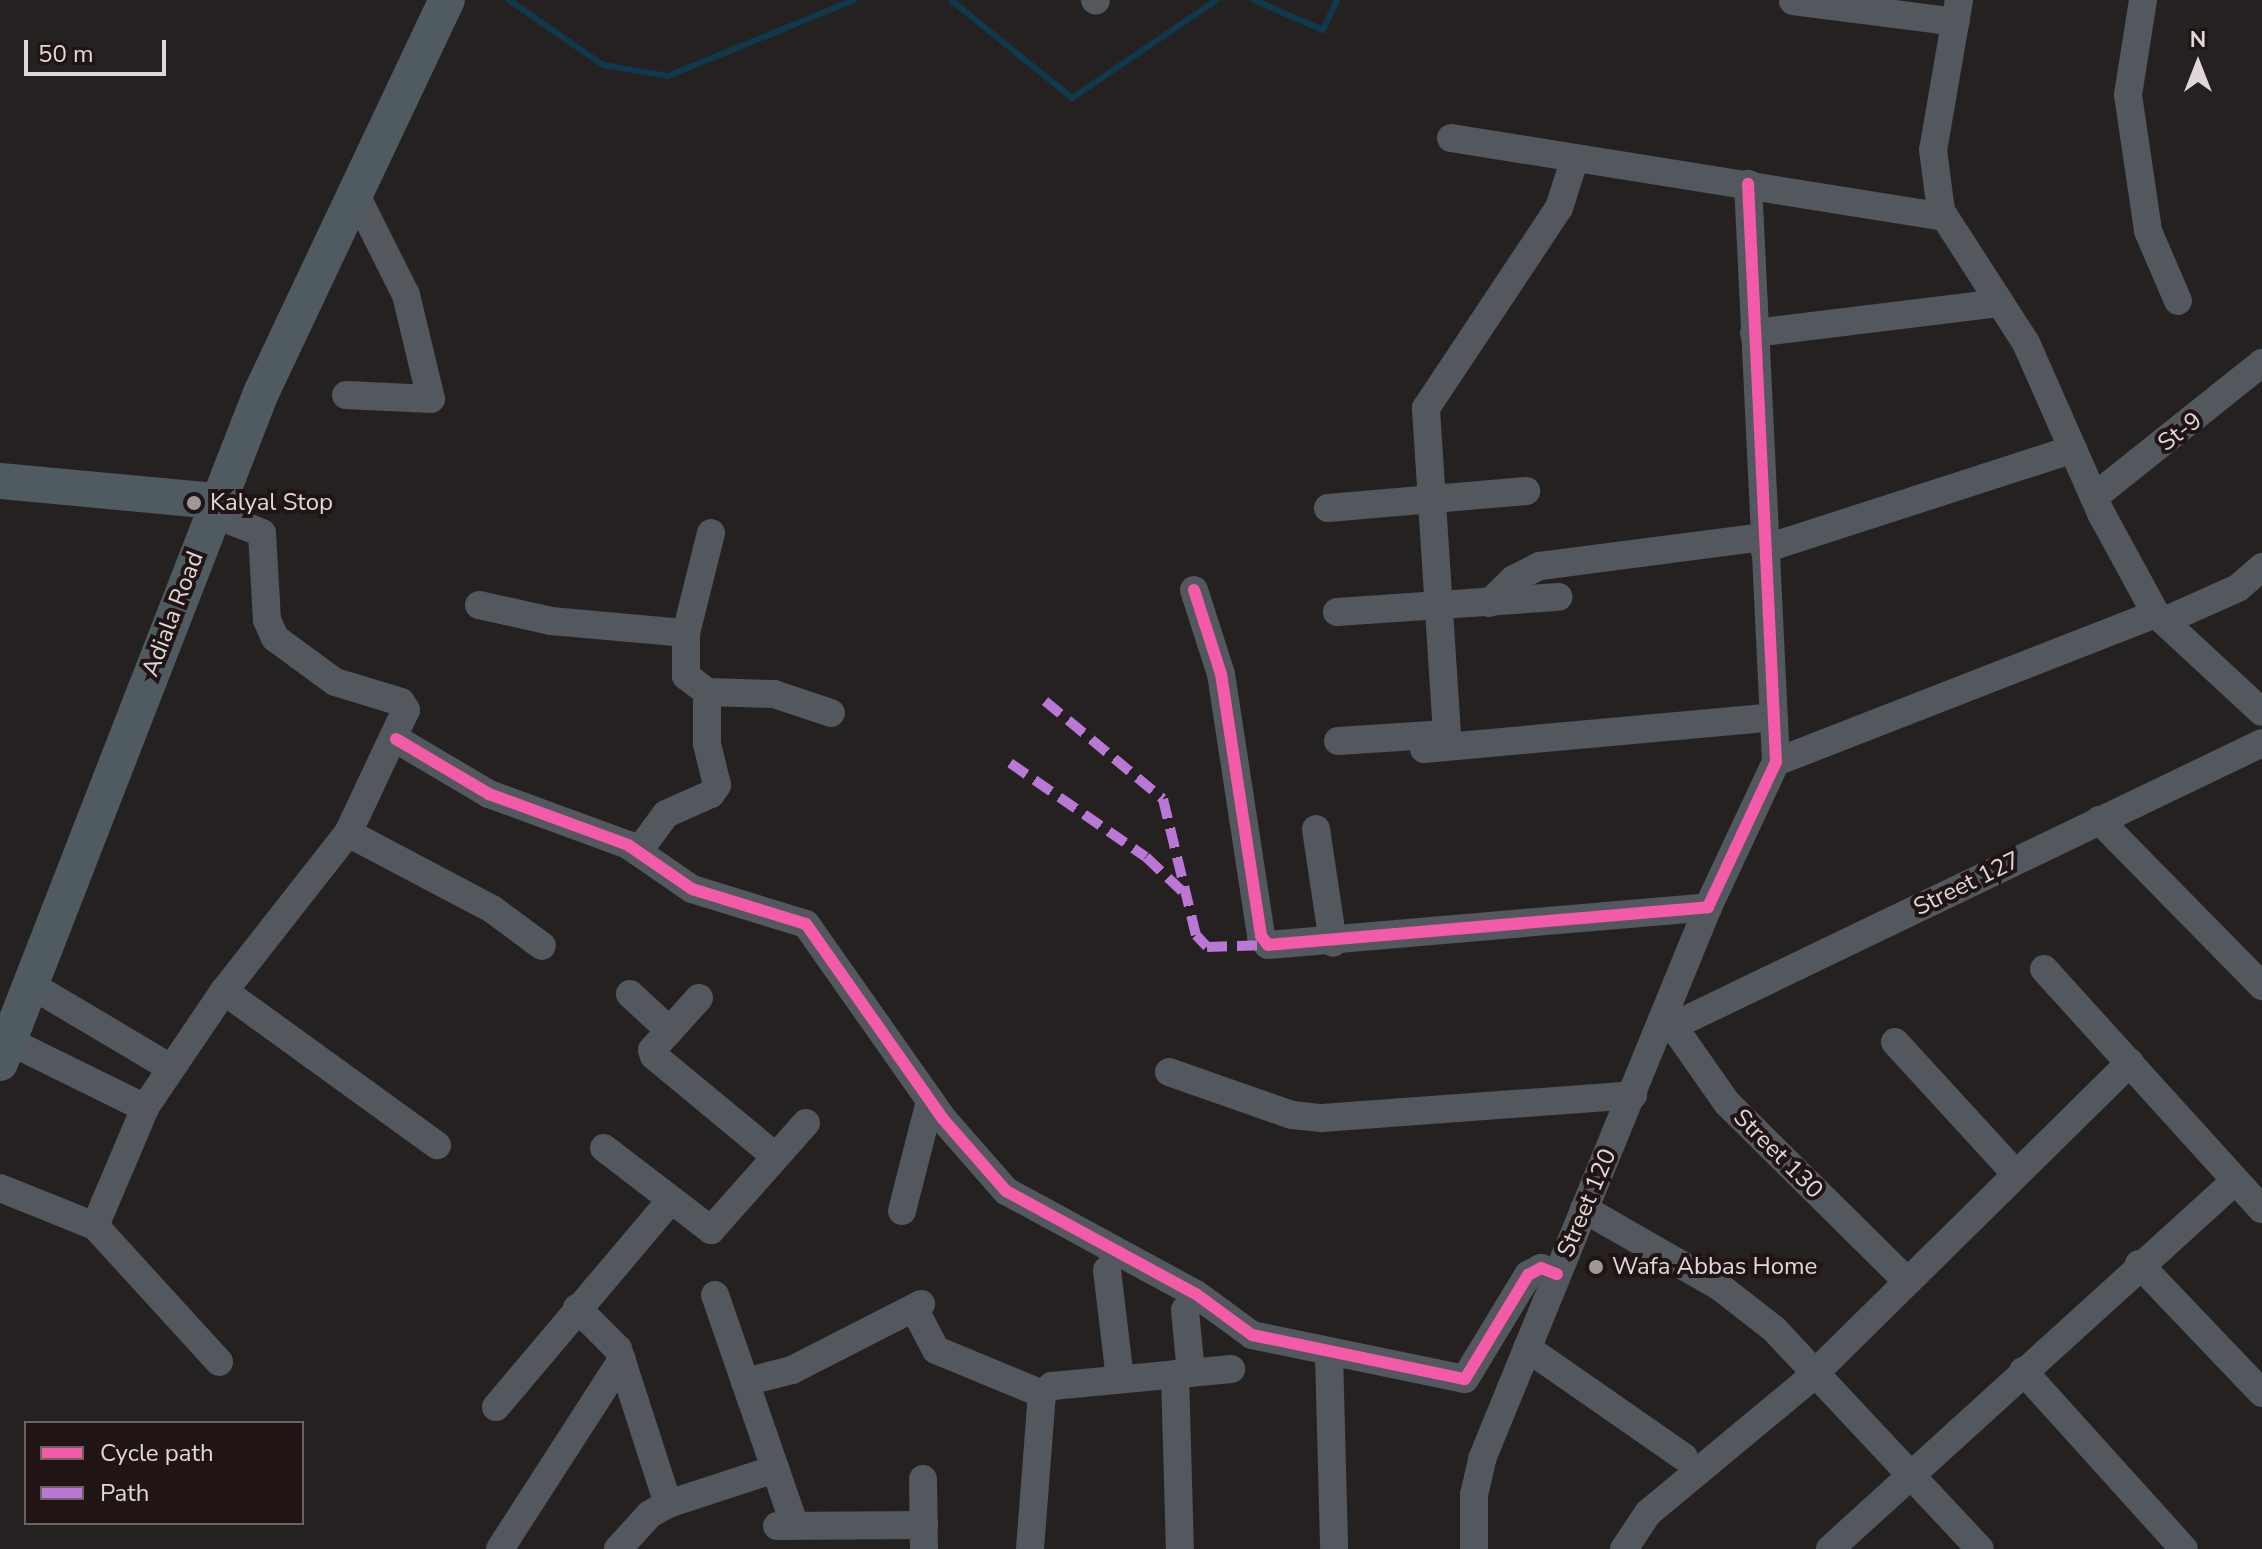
<!DOCTYPE html>
<html>
<head>
<meta charset="utf-8">
<style>
  body { margin:0 }
  #map { position:relative; width:2262px; height:1549px; overflow:hidden; background:#262121; font-family:"Nunito Sans",sans-serif }
  div>[style] { position:absolute }
  .stream>* { height:6px; margin:-3px; padding:0 3px; transform-origin:3px; border-radius:3px; background:#0f394d }
  .minor>* { height:28px; margin:-14px; padding:0 14px; transform-origin:14px; border-radius:14px; background:#52585d }
  .major>* { height:36px; margin:-18px; padding:0 18px; transform-origin:18px; border-radius:18px; background:#505b61 }
  .quiet>* { height:10px; margin-top:-5px; transform-origin:0; background:repeating-linear-gradient(90deg,#ba77d6 0 20px,transparent 0 30px) }
  .cycleway>* { height:12px; margin:-6px; padding:0 6px; transform-origin:6px; border-radius:6px; background:#f35aa7 }
  .dots>* { width:22px; height:22px; translate:-50% -50%; box-sizing:border-box; border:4px solid #201415; border-radius:50% }
  span { translate:-50% -50%; white-space:nowrap; text-align:center; line-height:1.15; -webkit-text-stroke:8px #201415; paint-order:stroke }
  .street-label { font-size:24px; color:#e0d7d8 }
  .poi-label { font-size:24px; color:#e0d7d8 }
  .left { translate:0 -50%; text-align:left }
  .legend { position:absolute; left:24px; top:1421px; width:280px; height:104px; box-sizing:border-box; background:#201415; border:2px solid #6d6263; margin:0; padding:10px 14px; list-style:none; font-size:24px; color:#e0d7d8 }
  .legend li { display:flex; align-items:center; gap:16px; height:40px }
  .legend b { width:40px; border:2px solid #6d6263 }
  .north { position:absolute; left:2158px; top:24px; width:80px; height:80px; -webkit-text-stroke:6px #201415; paint-order:stroke; rotate:0deg; font-size:22px; font-weight:700; line-height:32px; text-align:center; color:#e0d7d8 }
  .north::after { content:''; display:block; margin:auto; width:28px; height:36px; background:#e0d7d8; clip-path:polygon(50% 0,100% 100%,50% 72%,0 100%) }
  .scale { position:absolute; left:24px; top:40px; width:142px; height:36px; box-sizing:border-box; border:4px solid #e0d7d8; border-top:0; padding-left:10px; font-size:24px; line-height:28px; white-space:nowrap; color:#e0d7d8; -webkit-text-stroke:6px #201415; paint-order:stroke }
</style>
</head>
<body>
<div id="map">
  <div class="stream">
    <div style="left:509px;top:0;width:114px;rotate:34.7deg"></div>
    <div style="left:603px;top:65px;width:66px;rotate:9.6deg"></div>
    <div style="left:668px;top:76px;width:201px;rotate:-22.2deg"></div>
    <div style="left:951px;top:0;width:156px;rotate:39deg"></div>
    <div style="left:1072px;top:98px;width:175px;rotate:-34.1deg"></div>
    <div style="left:1254px;top:0;width:75px;rotate:23.5deg"></div>
    <div style="left:1323px;top:30px;width:33px;rotate:-65deg"></div>
  </div>
  <div class="minor">
    <div style="left:1095px;top:0;width:1px;rotate:45deg"></div>
    <div style="left:1959px;top:0;width:152px;rotate:99.8deg"></div>
    <div style="left:1933px;top:150px;width:62px;rotate:82.5deg"></div>
    <div style="left:1941px;top:211px;width:157px;rotate:57.2deg"></div>
    <div style="left:2026px;top:343px;width:188px;rotate:66.2deg"></div>
    <div style="left:2102px;top:515px;width:113px;rotate:61.4deg"></div>
    <div style="left:2156px;top:614px;width:144px;rotate:42.8deg"></div>
    <div style="left:2143px;top:0;width:96px;rotate:99deg"></div>
    <div style="left:2128px;top:95px;width:137px;rotate:81.6deg"></div>
    <div style="left:2148px;top:231px;width:76px;rotate:66.8deg"></div>
    <div style="left:1793px;top:1px;width:164px;rotate:7.3deg"></div>
    <div style="left:1451px;top:138px;width:500px;rotate:9.09deg"></div>
    <div style="left:1754px;top:333px;width:248px;rotate:-7deg"></div>
    <div style="left:346px;top:395px;width:85px;rotate:2.7deg"></div>
    <div style="left:431px;top:399px;width:107px;rotate:-103.5deg"></div>
    <div style="left:406px;top:295px;width:114px;rotate:-116.6deg"></div>
    <div style="left:2094px;top:497px;width:215px;rotate:-38.6deg"></div>
    <div style="left:1328px;top:508px;width:199px;rotate:-4.9deg"></div>
    <div style="left:711px;top:533px;width:103px;rotate:104deg"></div>
    <div style="left:686px;top:633px;width:43px;rotate:90deg"></div>
    <div style="left:686px;top:676px;width:26px;rotate:37deg"></div>
    <div style="left:707px;top:692px;width:67px;rotate:1.7deg"></div>
    <div style="left:774px;top:694px;width:60px;rotate:18.4deg"></div>
    <div style="left:1764px;top:549px;width:325px;rotate:-17.9deg"></div>
    <div style="left:1194px;top:590px;width:88px;rotate:72.2deg"></div>
    <div style="left:1221px;top:674px;width:265px;rotate:81.3deg"></div>
    <div style="left:1261px;top:936px;width:11px;rotate:52deg"></div>
    <div style="left:1268px;top:945px;width:442px;rotate:-4.9deg"></div>
    <div style="left:1708px;top:907px;width:160px;rotate:-64.9deg"></div>
    <div style="left:1776px;top:762px;width:579px;rotate:-92.77deg"></div>
    <div style="left:1489px;top:603px;width:35px;rotate:-44deg"></div>
    <div style="left:1514px;top:579px;width:29px;rotate:-27deg"></div>
    <div style="left:1540px;top:566px;width:226px;rotate:-7.4deg"></div>
    <div style="left:479px;top:605px;width:74px;rotate:12.5deg"></div>
    <div style="left:551px;top:621px;width:136px;rotate:5.1deg"></div>
    <div style="left:1337px;top:612px;width:222px;rotate:-3.9deg"></div>
    <div style="left:2164px;top:621px;width:81px;rotate:-24deg"></div>
    <div style="left:2238px;top:588px;width:32px;rotate:-41deg"></div>
    <div style="left:396px;top:739px;width:108px;rotate:30.6deg"></div>
    <div style="left:489px;top:794px;width:148px;rotate:20.1deg"></div>
    <div style="left:628px;top:845px;width:78px;rotate:34.5deg"></div>
    <div style="left:692px;top:889px;width:119px;rotate:17.1deg"></div>
    <div style="left:806px;top:924px;width:238px;rotate:54.9deg"></div>
    <div style="left:943px;top:1119px;width:96px;rotate:48.8deg"></div>
    <div style="left:1006px;top:1191px;width:216px;rotate:28.5deg"></div>
    <div style="left:1196px;top:1294px;width:69px;rotate:36.2deg"></div>
    <div style="left:1252px;top:1335px;width:217px;rotate:11.7deg"></div>
    <div style="left:1465px;top:1379px;width:122px;rotate:-58.8deg"></div>
    <div style="left:1528px;top:1275px;width:15px;rotate:-28deg"></div>
    <div style="left:1541px;top:1268px;width:17px;rotate:21deg"></div>
    <div style="left:1338px;top:741px;width:109px;rotate:-3.7deg"></div>
    <div style="left:1447px;top:734px;width:327px;rotate:-93.7deg"></div>
    <div style="left:1426px;top:408px;width:240px;rotate:-56.4deg"></div>
    <div style="left:1559px;top:208px;width:49px;rotate:-72.3deg"></div>
    <div style="left:1424px;top:749px;width:351px;rotate:-5.2deg"></div>
    <div style="left:1776px;top:762px;width:408px;rotate:-21.3deg"></div>
    <div style="left:2099px;top:820px;width:233px;rotate:45.5deg"></div>
    <div style="left:1316px;top:829px;width:115px;rotate:81.5deg"></div>
    <div style="left:348px;top:833px;width:163px;rotate:27.8deg"></div>
    <div style="left:492px;top:909px;width:62px;rotate:36.5deg"></div>
    <div style="left:638px;top:852px;width:47px;rotate:-53.6deg"></div>
    <div style="left:666px;top:814px;width:49px;rotate:-24deg"></div>
    <div style="left:711px;top:794px;width:11px;rotate:-56deg"></div>
    <div style="left:717px;top:785px;width:42px;rotate:-103.7deg"></div>
    <div style="left:707px;top:744px;width:52px;rotate:-90deg"></div>
    <div style="left:2044px;top:969px;width:324px;rotate:47.8deg"></div>
    <div style="left:31px;top:985px;width:163px;rotate:30.7deg"></div>
    <div style="left:224px;top:991px;width:263px;rotate:35.9deg"></div>
    <div style="left:630px;top:994px;width:54px;rotate:42.8deg"></div>
    <div style="left:699px;top:998px;width:70px;rotate:132.1deg"></div>
    <div style="left:652px;top:1050px;width:6px;rotate:72deg"></div>
    <div style="left:654px;top:1056px;width:158px;rotate:39.6deg"></div>
    <div style="left:1666px;top:1016px;width:106px;rotate:55deg"></div>
    <div style="left:1727px;top:1103px;width:252px;rotate:44.7deg"></div>
    <div style="left:1673px;top:1026px;width:653px;rotate:-25.66deg"></div>
    <div style="left:9px;top:1041px;width:152px;rotate:26.2deg"></div>
    <div style="left:1895px;top:1042px;width:179px;rotate:47.5deg"></div>
    <div style="left:1169px;top:1072px;width:130px;rotate:19.3deg"></div>
    <div style="left:1292px;top:1115px;width:30px;rotate:6deg"></div>
    <div style="left:1322px;top:1118px;width:312px;rotate:-4.2deg"></div>
    <div style="left:604px;top:1148px;width:135px;rotate:37.5deg"></div>
    <div style="left:711px;top:1230px;width:143px;rotate:-48.4deg"></div>
    <div style="left:0;top:1188px;width:102px;rotate:21.8deg"></div>
    <div style="left:95px;top:1226px;width:184px;rotate:47.6deg"></div>
    <div style="left:1584px;top:1209px;width:157px;rotate:29.8deg"></div>
    <div style="left:1720px;top:1287px;width:68px;rotate:37.9deg"></div>
    <div style="left:1774px;top:1329px;width:301px;rotate:46.9deg"></div>
    <div style="left:902px;top:1211px;width:114px;rotate:-75.7deg"></div>
    <div style="left:95px;top:1226px;width:130px;rotate:-67deg"></div>
    <div style="left:146px;top:1106px;width:139px;rotate:-55.9deg"></div>
    <div style="left:224px;top:991px;width:201px;rotate:-51.9deg"></div>
    <div style="left:348px;top:833px;width:136px;rotate:-64.8deg"></div>
    <div style="left:406px;top:710px;width:9px;rotate:-122deg"></div>
    <div style="left:401px;top:702px;width:69px;rotate:-163.1deg"></div>
    <div style="left:335px;top:682px;width:74px;rotate:-143.7deg"></div>
    <div style="left:275px;top:638px;width:20px;rotate:-114deg"></div>
    <div style="left:267px;top:620px;width:87px;rotate:-93.3deg"></div>
    <div style="left:262px;top:533px;width:55px;rotate:-158.6deg"></div>
    <div style="left:2139px;top:1264px;width:178px;rotate:46.4deg"></div>
    <div style="left:1107px;top:1270px;width:110px;rotate:83.2deg"></div>
    <div style="left:715px;top:1295px;width:244px;rotate:70.9deg"></div>
    <div style="left:577px;top:1308px;width:58px;rotate:45deg"></div>
    <div style="left:618px;top:1349px;width:163px;rotate:72.1deg"></div>
    <div style="left:914px;top:1308px;width:47px;rotate:62.4deg"></div>
    <div style="left:936px;top:1350px;width:115px;rotate:22.5deg"></div>
    <div style="left:1185px;top:1310px;width:63px;rotate:84.6deg"></div>
    <div style="left:1527px;top:1348px;width:191px;rotate:34.8deg"></div>
    <div style="left:1329px;top:1353px;width:196px;rotate:88.5deg"></div>
    <div style="left:2023px;top:1371px;width:240px;rotate:47.9deg"></div>
    <div style="left:1175px;top:1374px;width:175px;rotate:88.4deg"></div>
    <div style="left:745px;top:1382px;width:49px;rotate:-14.3deg"></div>
    <div style="left:792px;top:1370px;width:145px;rotate:-27.1deg"></div>
    <div style="left:496px;top:1407px;width:268px;rotate:-49.8deg"></div>
    <div style="left:923px;top:1479px;width:70px;rotate:89.2deg"></div>
    <div style="left:777px;top:1526px;width:147px;rotate:-0.4deg"></div>
    <div style="left:500px;top:1549px;width:225px;rotate:-57.2deg"></div>
    <div style="left:618px;top:1549px;width:47px;rotate:-47.6deg"></div>
    <div style="left:650px;top:1514px;width:21px;rotate:-29deg"></div>
    <div style="left:668px;top:1504px;width:113px;rotate:-18.1deg"></div>
    <div style="left:1030px;top:1549px;width:155px;rotate:-85.6deg"></div>
    <div style="left:1042px;top:1394px;width:13px;rotate:-39deg"></div>
    <div style="left:1052px;top:1386px;width:180px;rotate:-5.4deg"></div>
    <div style="left:1474px;top:1549px;width:54px;rotate:-90deg"></div>
    <div style="left:1474px;top:1495px;width:37px;rotate:-77deg"></div>
    <div style="left:1482px;top:1459px;width:596px;rotate:-67.73deg"></div>
    <div style="left:1624px;top:1549px;width:43px;rotate:-56.3deg"></div>
    <div style="left:1648px;top:1513px;width:205px;rotate:-39.7deg"></div>
    <div style="left:1806px;top:1382px;width:455px;rotate:-44.6deg"></div>
    <div style="left:1830px;top:1549px;width:547px;rotate:-42.26deg"></div>
  </div>
  <div class="major">
    <div style="left:0;top:481px;width:216px;rotate:5.3deg"></div>
    <div style="left:0;top:1063px;width:719px;rotate:-68.72deg"></div>
    <div style="left:261px;top:393px;width:435px;rotate:-64.7deg"></div>
  </div>
  <div class="quiet">
    <div style="left:1045px;top:701px;width:153px;rotate:39.7deg"></div>
    <div style="left:1163px;top:799px;width:140px;rotate:76.4deg"></div>
    <div style="left:1196px;top:935px;width:16px;rotate:47deg"></div>
    <div style="left:1207px;top:947px;width:61px;rotate:-1.9deg"></div>
    <div style="left:1010px;top:763px;width:165px;rotate:34.7deg"></div>
    <div style="left:1146px;top:857px;width:54px;rotate:43.5deg"></div>
  </div>
  <div class="cycleway">
    <div style="left:1194px;top:590px;width:88px;rotate:72.2deg"></div>
    <div style="left:1221px;top:674px;width:265px;rotate:81.3deg"></div>
    <div style="left:1261px;top:936px;width:11px;rotate:52deg"></div>
    <div style="left:1268px;top:945px;width:442px;rotate:-4.9deg"></div>
    <div style="left:1708px;top:907px;width:160px;rotate:-64.9deg"></div>
    <div style="left:1776px;top:762px;width:579px;rotate:-92.77deg"></div>
    <div style="left:396px;top:739px;width:108px;rotate:30.6deg"></div>
    <div style="left:489px;top:794px;width:148px;rotate:20.1deg"></div>
    <div style="left:628px;top:845px;width:78px;rotate:34.5deg"></div>
    <div style="left:692px;top:889px;width:119px;rotate:17.1deg"></div>
    <div style="left:806px;top:924px;width:238px;rotate:54.9deg"></div>
    <div style="left:943px;top:1119px;width:96px;rotate:48.8deg"></div>
    <div style="left:1006px;top:1191px;width:216px;rotate:28.5deg"></div>
    <div style="left:1196px;top:1294px;width:69px;rotate:36.2deg"></div>
    <div style="left:1252px;top:1335px;width:217px;rotate:11.7deg"></div>
    <div style="left:1465px;top:1379px;width:122px;rotate:-58.8deg"></div>
    <div style="left:1528px;top:1275px;width:15px;rotate:-28deg"></div>
    <div style="left:1541px;top:1268px;width:17px;rotate:21deg"></div>
  </div>
  <div class="dots">
    <div style="left:194px;top:503px;background:#9f9798"></div>
    <div style="left:1596px;top:1267px;background:#9f9798"></div>
  </div>
  <div class="street-label">
    <span style="left:2180px;top:432px;rotate:-37deg">St-9</span>
    <span style="left:173px;top:614px;rotate:-69deg">Adiala Road</span>
    <span style="left:1967px;top:884px;rotate:-26deg">Street 127</span>
    <span style="left:1778px;top:1154px;rotate:45deg">Street 130</span>
    <span style="left:1587px;top:1203px;rotate:-67deg">Street 120</span>
  </div>
  <div class="poi-label">
    <span class="left" style="left:210px;top:503px">Kalyal Stop</span>
    <span class="left" style="left:1612px;top:1267px">Wafa Abbas Home</span>
  </div>
  <ul class="legend">
  <li><b style="height:10px;background:#f35aa7"></b>Cycle path</li>
  <li><b style="height:10px;background:#ba77d6"></b>Path</li>
  </ul>
  <div class="north">N</div>
  <div class="scale">50 m</div>
</div>
</body>
</html>
